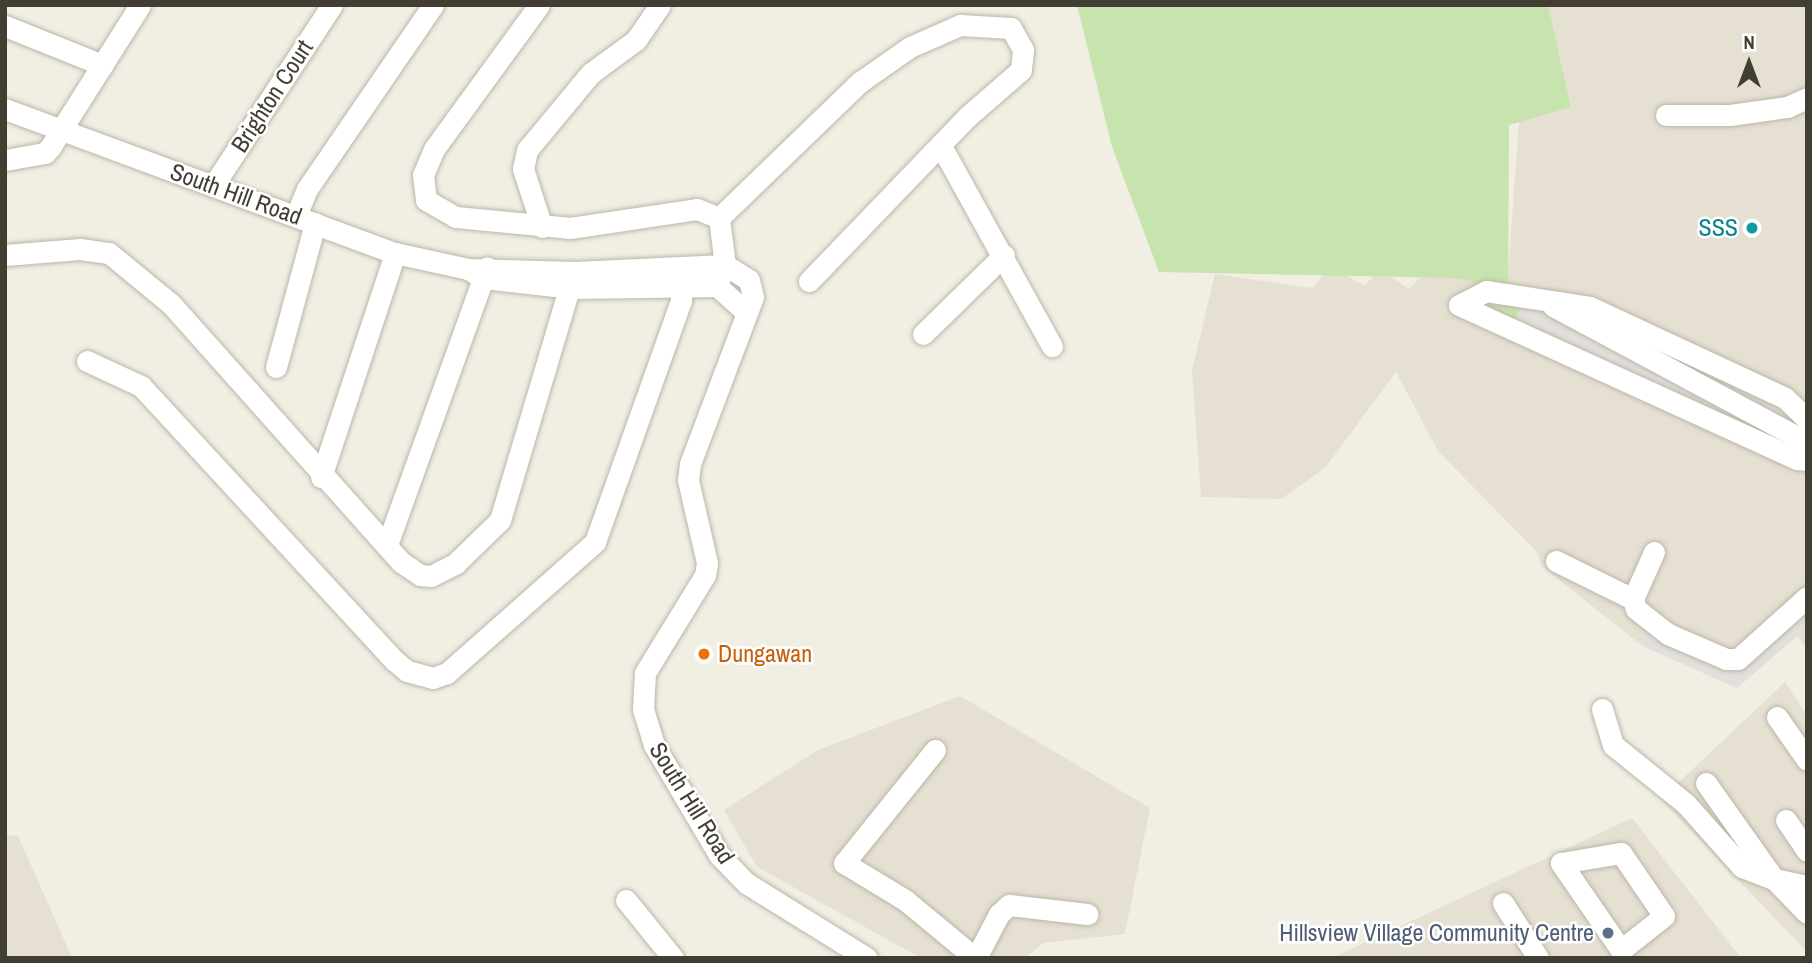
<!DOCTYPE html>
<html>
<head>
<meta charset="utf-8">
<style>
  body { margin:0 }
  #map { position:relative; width:1812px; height:963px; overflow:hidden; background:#f1eee4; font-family:"Archivo Narrow",sans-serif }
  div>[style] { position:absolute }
  .residential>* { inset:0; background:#e5e0d2 }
  .green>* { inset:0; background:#c8e4ae }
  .parking>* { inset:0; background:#e2e0dc }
  .roads { filter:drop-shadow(0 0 2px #bcb6a7) drop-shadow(0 0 2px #bcb6a7) }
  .minor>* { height:21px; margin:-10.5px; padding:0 10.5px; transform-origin:10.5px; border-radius:10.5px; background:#fff }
  .dots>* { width:19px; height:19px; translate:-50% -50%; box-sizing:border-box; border:4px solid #fff; border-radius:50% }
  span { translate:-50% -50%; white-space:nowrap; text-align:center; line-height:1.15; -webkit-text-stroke:5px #fff; paint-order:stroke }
  .street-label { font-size:24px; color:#433e34 }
  .culture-label { font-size:24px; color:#0d838f }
  .right { translate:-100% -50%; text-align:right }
  .food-label { font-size:24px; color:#c56008 }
  .left { translate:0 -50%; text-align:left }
  .service-label { font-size:24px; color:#4e5e75 }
  .frame { position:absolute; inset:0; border:7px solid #433e34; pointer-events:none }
  .north { position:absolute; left:1714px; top:28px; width:70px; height:70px; -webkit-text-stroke:5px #fff; paint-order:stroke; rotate:0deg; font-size:19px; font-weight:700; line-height:28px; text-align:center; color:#433e34 }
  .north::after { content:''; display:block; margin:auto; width:24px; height:32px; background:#433e34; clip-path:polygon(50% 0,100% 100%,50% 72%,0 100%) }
</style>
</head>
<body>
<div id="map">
  <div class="residential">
    <div style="clip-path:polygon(1548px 5px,1807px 5px,1807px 648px,1797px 636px,1737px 688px,1640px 644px,1543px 567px,1536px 551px,1438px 451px,1396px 372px,1325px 468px,1281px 499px,1201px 497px,1192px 370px,1215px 274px,1312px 288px,1332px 266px,1364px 286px,1380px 270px,1409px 289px,1429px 269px,1507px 288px,1519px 119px,1571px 107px)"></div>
    <div style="clip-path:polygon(1785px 682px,1807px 716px,1807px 952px,1661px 799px)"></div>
    <div style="clip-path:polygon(960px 696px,1150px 808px,1125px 934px,1043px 943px,1025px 958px,921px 958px,757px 867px,724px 810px,818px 750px)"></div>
    <div style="clip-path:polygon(1632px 818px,1741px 958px,1332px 958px)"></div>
    <div style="clip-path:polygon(5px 835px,18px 836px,72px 958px,5px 958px)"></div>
  </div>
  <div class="green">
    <div style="clip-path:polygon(1077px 5px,1548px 5px,1571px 107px,1509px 125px,1508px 288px,1453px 278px,1159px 272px,1112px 147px)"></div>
    <div style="clip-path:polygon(1474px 300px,1521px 307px,1515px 320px)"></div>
  </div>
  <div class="parking">
    <div style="clip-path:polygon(1525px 298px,1755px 380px,1748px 395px,1802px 420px,1793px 448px,1515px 320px)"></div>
    <div style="clip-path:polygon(1807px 603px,1807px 627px,1737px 688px,1642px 646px,1648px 633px,1734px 670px)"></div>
  </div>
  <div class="roads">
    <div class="minor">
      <div style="left:539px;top:5px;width:178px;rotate:126.1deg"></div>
      <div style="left:434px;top:149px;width:28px;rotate:113deg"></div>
      <div style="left:423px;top:175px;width:25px;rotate:83deg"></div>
      <div style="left:426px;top:200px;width:34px;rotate:30deg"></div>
      <div style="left:456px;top:217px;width:115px;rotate:5.5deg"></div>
      <div style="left:570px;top:228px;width:128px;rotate:-8.5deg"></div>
      <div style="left:697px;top:209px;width:24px;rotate:22deg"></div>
      <div style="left:5px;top:26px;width:105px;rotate:21.9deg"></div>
      <div style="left:5px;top:109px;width:416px;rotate:20.3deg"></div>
      <div style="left:395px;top:253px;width:75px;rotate:12.4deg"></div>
      <div style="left:468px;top:269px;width:17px;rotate:31deg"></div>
      <div style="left:483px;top:278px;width:90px;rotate:6.4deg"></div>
      <div style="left:572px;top:288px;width:145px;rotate:-0.8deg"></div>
      <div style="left:717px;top:286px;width:40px;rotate:42deg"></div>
      <div style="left:1666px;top:115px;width:64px"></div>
      <div style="left:1730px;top:115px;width:58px;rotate:-8deg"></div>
      <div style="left:1787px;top:107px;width:22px;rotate:-24deg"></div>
      <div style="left:941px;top:146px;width:229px;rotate:61deg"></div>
      <div style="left:5px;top:160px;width:41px;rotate:-9.9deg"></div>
      <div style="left:45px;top:153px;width:9px;rotate:-49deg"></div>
      <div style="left:51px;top:146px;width:167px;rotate:-57.7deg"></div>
      <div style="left:213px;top:186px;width:217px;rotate:-56.7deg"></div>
      <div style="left:296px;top:216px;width:29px;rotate:-68deg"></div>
      <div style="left:307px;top:189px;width:223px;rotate:-55.6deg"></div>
      <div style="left:542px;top:227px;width:61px;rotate:-108.1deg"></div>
      <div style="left:523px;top:169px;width:19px;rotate:-78deg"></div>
      <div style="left:527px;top:150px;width:100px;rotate:-50.3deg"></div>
      <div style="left:591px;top:73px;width:56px;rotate:-36.3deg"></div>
      <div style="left:636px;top:40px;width:42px;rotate:-55.6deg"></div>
      <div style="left:5px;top:255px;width:75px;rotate:-4.6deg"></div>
      <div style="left:80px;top:249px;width:29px;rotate:8deg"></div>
      <div style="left:109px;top:253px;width:80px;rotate:39.4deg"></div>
      <div style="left:171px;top:304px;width:346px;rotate:48.3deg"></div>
      <div style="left:401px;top:562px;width:23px;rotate:34deg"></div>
      <div style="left:420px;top:575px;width:11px;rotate:5deg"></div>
      <div style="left:431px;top:576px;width:28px;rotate:-27deg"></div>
      <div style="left:456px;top:563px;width:62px;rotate:-44.3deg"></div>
      <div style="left:500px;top:520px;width:259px;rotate:-73.4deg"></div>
      <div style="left:468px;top:269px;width:106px;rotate:1.6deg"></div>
      <div style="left:574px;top:272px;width:151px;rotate:-2.7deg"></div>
      <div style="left:725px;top:265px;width:28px;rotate:32deg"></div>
      <div style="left:749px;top:280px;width:17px;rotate:77deg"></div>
      <div style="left:753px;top:297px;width:178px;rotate:110.7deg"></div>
      <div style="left:690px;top:464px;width:16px;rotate:97deg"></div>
      <div style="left:688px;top:480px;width:85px;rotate:77.1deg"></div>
      <div style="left:707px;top:563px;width:12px;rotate:99deg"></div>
      <div style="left:705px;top:575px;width:115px;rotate:121.5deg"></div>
      <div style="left:645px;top:673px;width:36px;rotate:93deg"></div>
      <div style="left:643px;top:709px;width:38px;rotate:73deg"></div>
      <div style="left:654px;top:745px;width:128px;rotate:59.4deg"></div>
      <div style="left:719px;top:855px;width:39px;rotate:46deg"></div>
      <div style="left:746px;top:883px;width:142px;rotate:31.8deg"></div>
      <div style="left:721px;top:276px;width:12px;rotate:-70deg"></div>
      <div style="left:725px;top:265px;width:47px;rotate:-97.3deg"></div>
      <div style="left:719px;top:218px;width:196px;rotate:-44deg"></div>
      <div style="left:860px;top:82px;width:61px;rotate:-35deg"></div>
      <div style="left:910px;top:47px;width:55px;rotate:-23.7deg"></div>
      <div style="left:960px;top:25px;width:51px;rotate:3.4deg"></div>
      <div style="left:1011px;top:28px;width:25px;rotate:61deg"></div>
      <div style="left:1023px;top:50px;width:20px;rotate:96deg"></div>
      <div style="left:1021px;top:70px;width:72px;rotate:139deg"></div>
      <div style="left:967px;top:117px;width:228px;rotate:133.9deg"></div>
      <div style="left:1459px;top:305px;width:30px;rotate:-27deg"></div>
      <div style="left:1486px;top:291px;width:105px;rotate:8.7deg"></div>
      <div style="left:1590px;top:307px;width:215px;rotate:25deg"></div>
      <div style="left:1785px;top:398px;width:30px;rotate:44deg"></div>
      <div style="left:1459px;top:305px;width:371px;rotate:24.5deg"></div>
      <div style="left:1797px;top:459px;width:10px;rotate:6deg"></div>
      <div style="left:1553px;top:306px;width:288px;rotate:28.2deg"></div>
      <div style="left:923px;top:334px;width:113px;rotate:-44.3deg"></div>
      <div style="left:87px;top:361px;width:60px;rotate:24.8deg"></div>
      <div style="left:141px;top:386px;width:374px;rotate:47.3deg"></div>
      <div style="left:395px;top:661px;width:16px;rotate:40deg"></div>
      <div style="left:407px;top:671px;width:27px;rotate:15deg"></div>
      <div style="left:433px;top:678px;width:15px;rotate:-20deg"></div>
      <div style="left:447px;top:673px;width:198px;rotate:-41.5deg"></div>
      <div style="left:595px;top:542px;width:256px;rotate:-70.4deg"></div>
      <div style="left:681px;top:301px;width:33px;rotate:-88deg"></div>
      <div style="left:276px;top:367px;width:149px;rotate:-74.8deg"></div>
      <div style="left:321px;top:477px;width:236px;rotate:-71.7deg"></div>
      <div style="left:387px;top:545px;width:295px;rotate:-70.2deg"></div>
      <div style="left:1654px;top:552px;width:51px;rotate:114.1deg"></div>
      <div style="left:1633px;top:599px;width:10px;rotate:73deg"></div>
      <div style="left:1636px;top:609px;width:41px;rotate:38deg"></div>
      <div style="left:1668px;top:634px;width:63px;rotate:23.3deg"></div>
      <div style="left:1726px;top:659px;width:12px"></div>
      <div style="left:1738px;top:659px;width:93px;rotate:-41.9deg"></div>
      <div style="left:1556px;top:561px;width:86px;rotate:26.3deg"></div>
      <div style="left:1602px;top:709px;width:38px;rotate:73deg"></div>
      <div style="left:1613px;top:745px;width:94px;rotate:38.9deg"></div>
      <div style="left:1686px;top:804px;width:84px;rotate:48.4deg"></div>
      <div style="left:1742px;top:867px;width:34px;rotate:21deg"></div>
      <div style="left:1774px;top:879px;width:47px;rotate:45.9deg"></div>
      <div style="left:1777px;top:717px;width:52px;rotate:55.1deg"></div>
      <div style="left:935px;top:750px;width:145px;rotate:128.8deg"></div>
      <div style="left:844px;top:863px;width:71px;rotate:31.2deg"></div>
      <div style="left:905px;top:900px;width:91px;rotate:39.6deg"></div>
      <div style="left:1706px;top:783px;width:118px;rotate:54.7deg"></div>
      <div style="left:1774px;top:879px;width:34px;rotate:12deg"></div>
      <div style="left:1786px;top:820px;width:37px;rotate:56deg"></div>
      <div style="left:1621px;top:853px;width:76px;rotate:55.7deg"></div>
      <div style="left:1664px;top:916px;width:55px;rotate:141.7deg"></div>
      <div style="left:1621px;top:950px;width:106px;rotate:-124.6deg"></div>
      <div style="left:1561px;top:863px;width:61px;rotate:-9.5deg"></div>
      <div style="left:626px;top:900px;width:75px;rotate:51deg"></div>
      <div style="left:1503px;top:903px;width:65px;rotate:57.5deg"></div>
      <div style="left:976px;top:958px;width:50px;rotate:-62.4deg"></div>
      <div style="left:999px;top:914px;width:13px;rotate:-42deg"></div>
      <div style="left:1009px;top:905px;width:79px;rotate:6.6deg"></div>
    </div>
  </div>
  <div class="dots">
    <div style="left:1752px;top:228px;background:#0f9aa8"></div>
    <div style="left:704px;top:654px;background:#e8710a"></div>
    <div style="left:1608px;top:933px;background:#5c6f8a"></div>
  </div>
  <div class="street-label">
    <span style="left:272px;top:96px;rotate:-57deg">Brighton Court</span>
    <span style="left:236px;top:194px;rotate:20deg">South Hill Road</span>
    <span style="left:692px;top:803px;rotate:58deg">South Hill Road</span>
  </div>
  <div class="culture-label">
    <span class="right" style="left:1738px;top:228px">SSS</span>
  </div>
  <div class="food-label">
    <span class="left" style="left:718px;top:654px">Dungawan</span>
  </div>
  <div class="service-label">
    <span class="right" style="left:1594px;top:933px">Hillsview Village Community Centre</span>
  </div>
  <div class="frame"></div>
  <div class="north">N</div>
</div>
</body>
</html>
